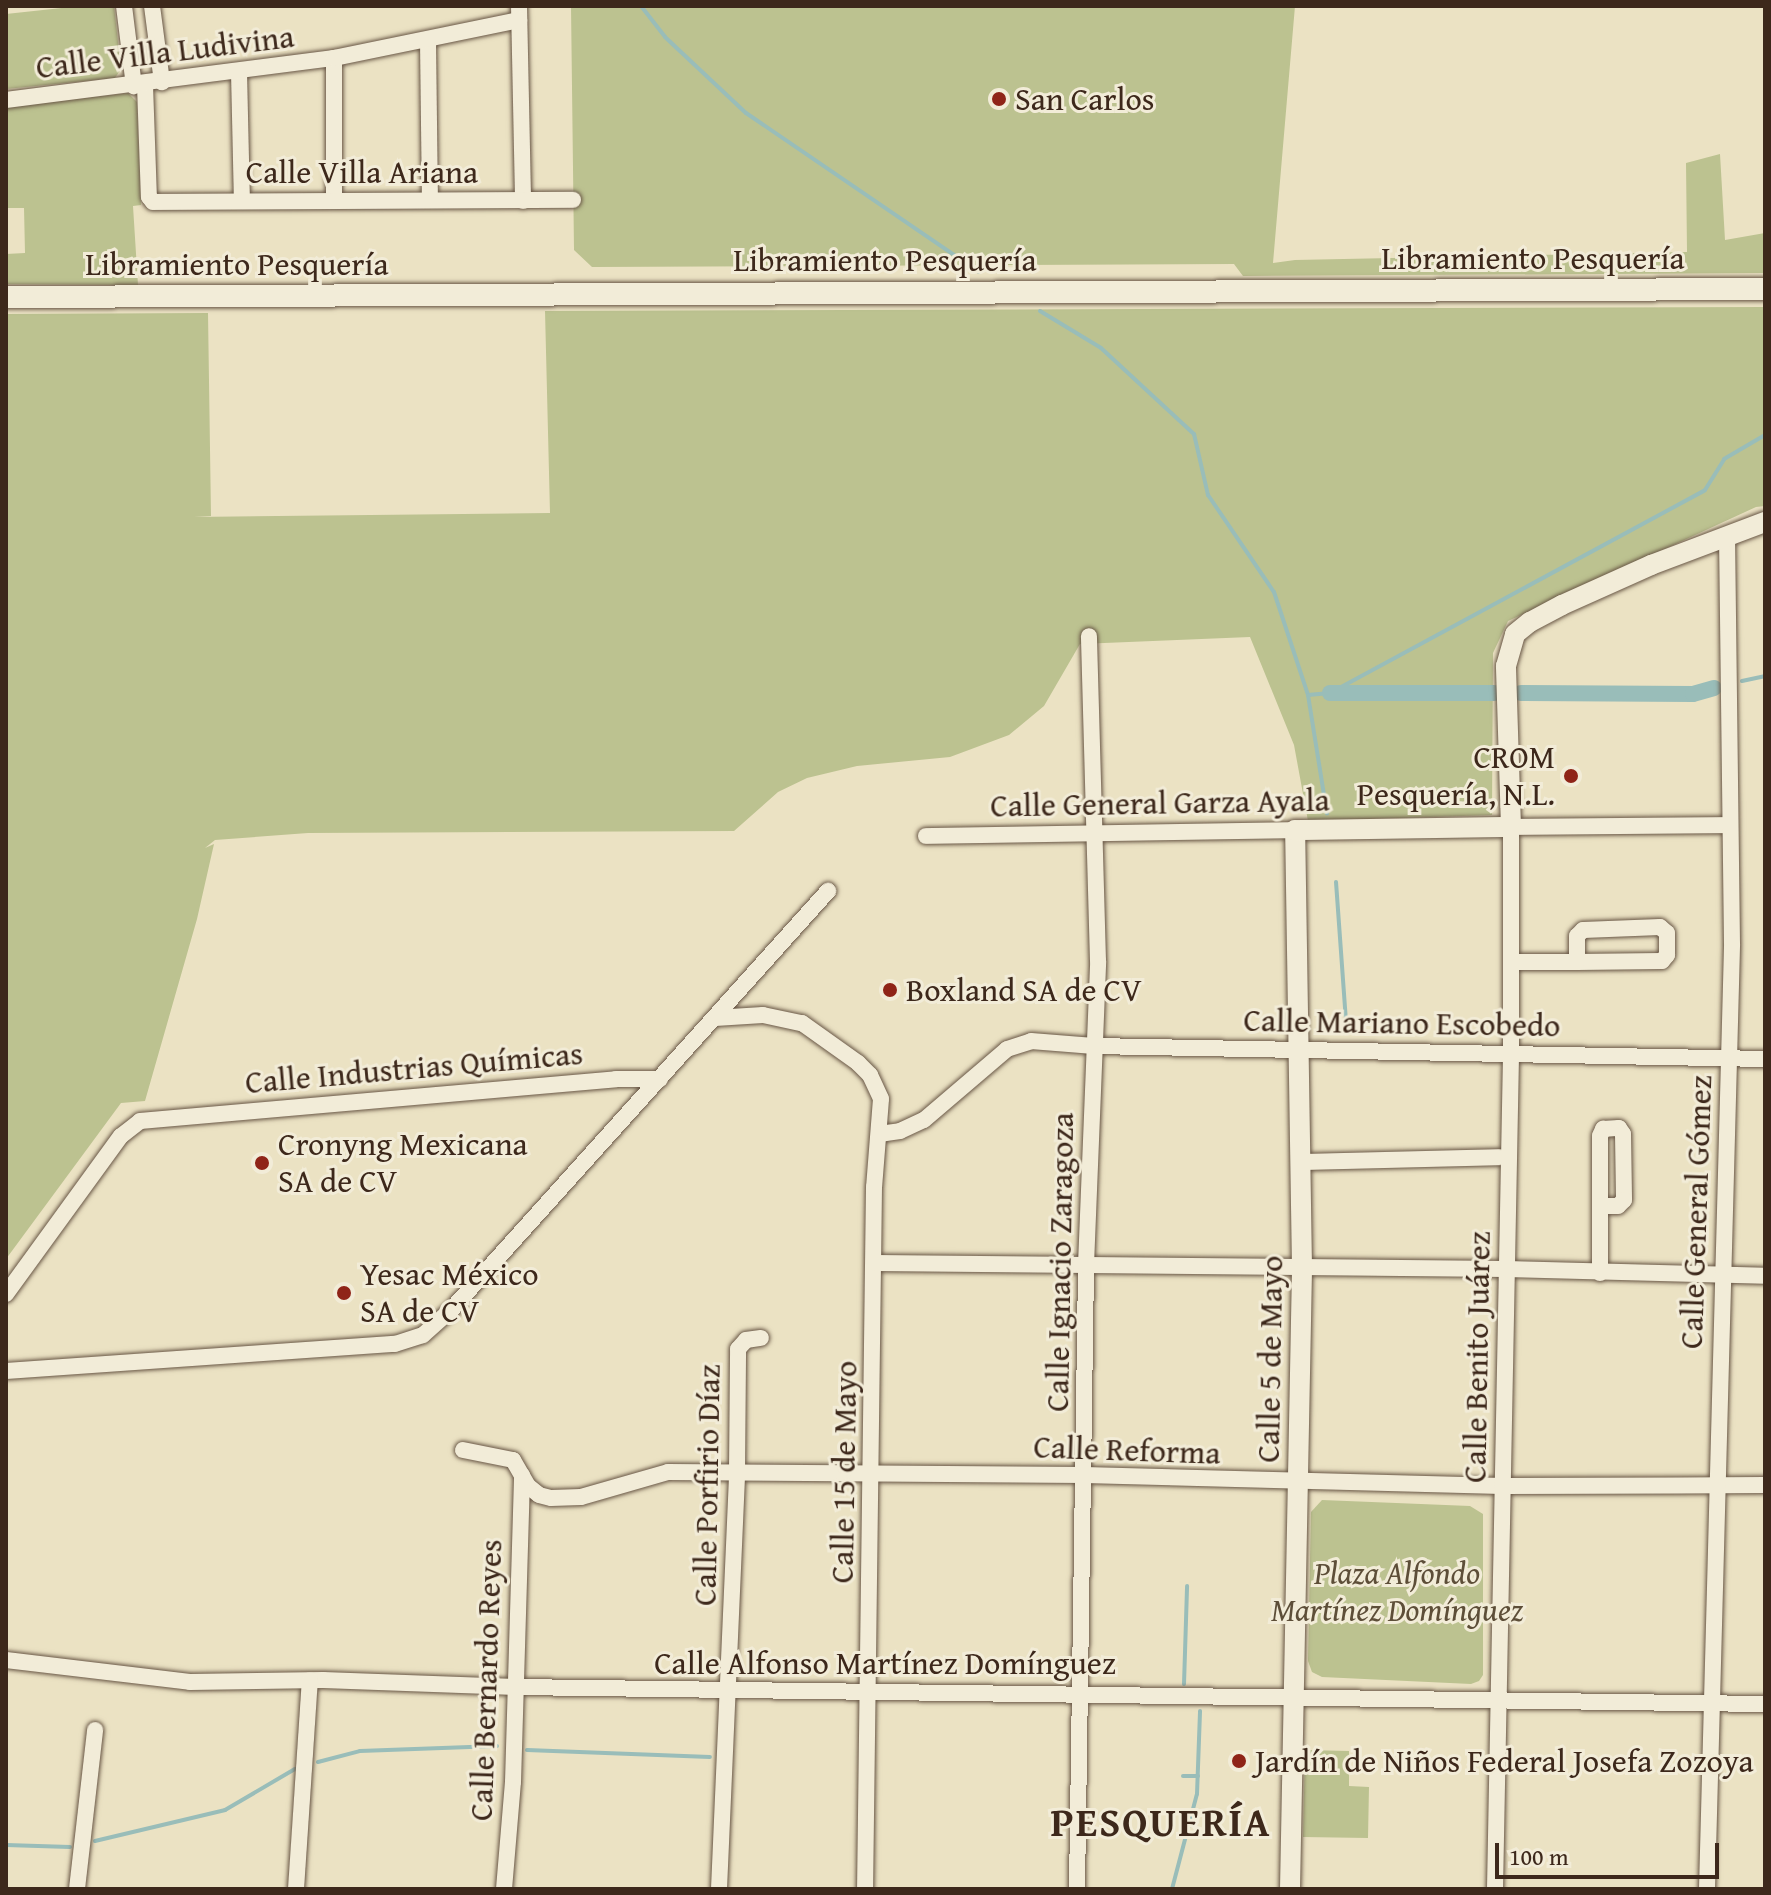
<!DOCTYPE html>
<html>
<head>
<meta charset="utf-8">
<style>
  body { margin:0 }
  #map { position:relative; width:1771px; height:1895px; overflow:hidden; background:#ebe2c3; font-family:"Gentium Book Plus",serif }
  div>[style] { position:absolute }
  .green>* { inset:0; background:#bcc290 }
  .stream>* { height:4px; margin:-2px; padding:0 2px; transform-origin:2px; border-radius:2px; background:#99bdb9 }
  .canal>* { height:16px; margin:-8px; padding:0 8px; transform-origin:8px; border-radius:8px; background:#99bdb9 }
  .roads { filter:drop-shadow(0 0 2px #685645) drop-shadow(0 0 2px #685645) }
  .minor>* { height:16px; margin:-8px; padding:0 8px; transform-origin:8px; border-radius:8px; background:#f2ecd8 }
  .tertiary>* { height:20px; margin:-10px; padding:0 10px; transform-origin:10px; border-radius:10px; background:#f2ecd8 }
  .secondary>* { height:22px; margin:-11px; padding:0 11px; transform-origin:11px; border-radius:11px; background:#f2ecd8 }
  .dots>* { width:22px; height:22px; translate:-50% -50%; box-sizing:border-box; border:4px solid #f2ecd8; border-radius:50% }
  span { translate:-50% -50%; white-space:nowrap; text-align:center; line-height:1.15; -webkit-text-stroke:6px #f2ecd8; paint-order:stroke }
  .street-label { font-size:32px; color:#3d281b }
  .poi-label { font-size:32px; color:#3d281b }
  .left { translate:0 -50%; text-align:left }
  .right { translate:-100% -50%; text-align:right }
  .park-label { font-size:32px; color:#5d4e38; font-style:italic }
  .district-label { font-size:40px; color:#3d281b; font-weight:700; letter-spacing:2px }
  .frame { position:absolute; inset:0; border:8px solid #3d281b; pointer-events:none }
  .scale { position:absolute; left:1495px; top:1843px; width:224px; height:36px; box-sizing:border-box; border:4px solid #3d281b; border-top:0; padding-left:10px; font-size:24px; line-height:28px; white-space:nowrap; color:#3d281b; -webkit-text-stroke:6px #f2ecd8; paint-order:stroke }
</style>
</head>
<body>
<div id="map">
  <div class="green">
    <div style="clip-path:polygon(80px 6px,114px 6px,121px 69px,115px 78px,6px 89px,6px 14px)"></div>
    <div style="clip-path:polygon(571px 6px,1295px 6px,1273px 263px,1295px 260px,1687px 252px,1686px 163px,1720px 154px,1725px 240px,1765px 233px,1765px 273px,1243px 276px,1234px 264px,592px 267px,574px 250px)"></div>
    <div style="clip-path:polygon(128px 93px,137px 102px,141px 205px,133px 206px,138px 285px,6px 284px,6px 254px,25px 253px,24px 208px,6px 208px,6px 107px)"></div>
    <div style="clip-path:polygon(1765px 307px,1765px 506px,1756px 507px,1508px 621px,1493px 653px,1492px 815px,1308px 821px,1294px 745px,1250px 637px,1080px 644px,1044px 706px,1009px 735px,950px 757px,857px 766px,807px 778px,778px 792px,734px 831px,308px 833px,215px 840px,205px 848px,214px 844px,197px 919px,145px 1101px,121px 1103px,6px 1259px,6px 314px,208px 313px,211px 516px,194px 517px,550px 513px,545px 311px)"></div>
    <div style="clip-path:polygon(1322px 1500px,1470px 1506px,1483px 1514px,1483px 1675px,1479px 1681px,1471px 1684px,1322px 1677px,1312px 1672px,1308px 1661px,1311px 1512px)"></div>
    <div style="clip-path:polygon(1305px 1750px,1349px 1751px,1349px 1786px,1369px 1787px,1368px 1838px,1303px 1837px)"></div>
  </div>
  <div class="stream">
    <div style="left:641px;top:6px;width:39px;rotate:52deg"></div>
    <div style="left:665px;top:37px;width:111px;rotate:43.2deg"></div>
    <div style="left:746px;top:113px;width:282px;rotate:34.3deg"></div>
    <div style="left:1040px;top:311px;width:71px;rotate:31.2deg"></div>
    <div style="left:1101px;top:348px;width:127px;rotate:42.8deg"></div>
    <div style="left:1194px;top:434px;width:63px;rotate:77.1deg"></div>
    <div style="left:1208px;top:495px;width:117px;rotate:55.8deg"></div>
    <div style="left:1274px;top:592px;width:108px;rotate:71.7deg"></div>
    <div style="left:1308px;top:695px;width:22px;rotate:-5deg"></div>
    <div style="left:1330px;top:693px;width:426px;rotate:-28.4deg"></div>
    <div style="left:1705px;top:490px;width:36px;rotate:-58deg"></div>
    <div style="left:1724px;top:459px;width:48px;rotate:-30.3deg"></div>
    <div style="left:1742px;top:681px;width:24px;rotate:-12deg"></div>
    <div style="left:1308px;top:695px;width:120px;rotate:80.9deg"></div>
    <div style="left:1336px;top:882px;width:139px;rotate:85.9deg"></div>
    <div style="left:1184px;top:1684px;width:98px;rotate:-88.2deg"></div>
    <div style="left:527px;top:1750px;width:183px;rotate:2.2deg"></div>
    <div style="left:318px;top:1762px;width:43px;rotate:-14.7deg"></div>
    <div style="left:360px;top:1751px;width:137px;rotate:-2.1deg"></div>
    <div style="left:1183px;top:1776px;width:15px"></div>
    <div style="left:95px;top:1841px;width:134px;rotate:-13.4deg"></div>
    <div style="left:225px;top:1810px;width:81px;rotate:-30.4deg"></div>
    <div style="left:6px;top:1845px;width:64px;rotate:1.8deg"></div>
    <div style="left:1172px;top:1889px;width:98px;rotate:-75.3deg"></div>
    <div style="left:1197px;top:1794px;width:83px;rotate:-87.9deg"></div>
  </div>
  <div class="canal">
    <div style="left:1330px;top:693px;width:164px"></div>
    <div style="left:1521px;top:693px;width:172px;rotate:0.3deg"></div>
    <div style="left:1693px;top:694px;width:22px;rotate:-16deg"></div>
  </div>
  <div class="roads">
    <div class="minor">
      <div style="left:124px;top:6px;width:81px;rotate:82.9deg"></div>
      <div style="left:152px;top:6px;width:77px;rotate:82.5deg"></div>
      <div style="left:519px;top:6px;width:195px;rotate:88.8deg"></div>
      <div style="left:428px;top:41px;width:159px;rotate:89.3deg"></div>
      <div style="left:334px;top:58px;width:142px;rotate:90deg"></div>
      <div style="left:239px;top:72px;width:128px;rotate:88.7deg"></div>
      <div style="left:145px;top:85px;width:112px;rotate:88deg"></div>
      <div style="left:149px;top:197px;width:6px;rotate:51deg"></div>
      <div style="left:153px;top:202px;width:420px;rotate:-0.3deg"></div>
      <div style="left:6px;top:100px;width:331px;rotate:-7.3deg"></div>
      <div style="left:334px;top:58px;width:189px;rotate:-11.6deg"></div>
      <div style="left:926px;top:836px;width:369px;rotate:-0.9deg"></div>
      <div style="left:1512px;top:962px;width:65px"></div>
      <div style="left:1577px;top:962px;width:85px;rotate:-0.7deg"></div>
      <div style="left:1662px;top:961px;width:8px;rotate:-50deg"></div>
      <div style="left:1667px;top:955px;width:22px;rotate:-90deg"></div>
      <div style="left:1667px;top:933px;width:9px;rotate:-139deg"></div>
      <div style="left:1660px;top:927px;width:77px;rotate:177.8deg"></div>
      <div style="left:1583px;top:930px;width:8px;rotate:135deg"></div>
      <div style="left:1577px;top:936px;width:26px;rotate:90deg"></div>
      <div style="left:715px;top:1018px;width:48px;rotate:-3.6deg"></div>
      <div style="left:763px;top:1015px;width:40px;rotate:12deg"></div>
      <div style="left:802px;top:1023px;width:69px;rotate:35.5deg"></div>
      <div style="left:858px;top:1063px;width:17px;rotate:45deg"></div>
      <div style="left:870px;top:1075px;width:26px;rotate:65deg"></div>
      <div style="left:881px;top:1099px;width:88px;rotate:94.5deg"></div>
      <div style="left:874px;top:1187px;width:702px;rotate:90.73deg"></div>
      <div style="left:879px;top:1134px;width:21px;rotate:-8deg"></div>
      <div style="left:900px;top:1131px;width:26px;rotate:-25deg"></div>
      <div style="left:924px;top:1120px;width:109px;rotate:-40.5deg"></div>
      <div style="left:1007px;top:1049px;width:25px;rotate:-18deg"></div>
      <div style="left:1031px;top:1041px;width:63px;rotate:4.5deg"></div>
      <div style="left:1094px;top:1046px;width:671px;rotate:1.11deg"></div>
      <div style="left:1301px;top:1162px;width:198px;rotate:-1.4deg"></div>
      <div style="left:875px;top:1263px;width:631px;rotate:0.54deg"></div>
      <div style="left:1506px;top:1269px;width:259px;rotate:1.5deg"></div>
      <div style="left:1600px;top:1273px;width:137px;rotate:-90deg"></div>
      <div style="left:1600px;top:1136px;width:8px;rotate:-67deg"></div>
      <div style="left:1603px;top:1129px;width:16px;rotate:-4deg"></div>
      <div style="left:1619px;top:1128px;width:7px;rotate:56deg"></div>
      <div style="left:1623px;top:1134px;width:66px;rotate:89.1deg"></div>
      <div style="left:1624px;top:1200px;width:8px;rotate:135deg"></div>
      <div style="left:1618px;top:1206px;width:18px;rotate:180deg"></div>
      <div style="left:6px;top:1294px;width:195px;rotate:-54deg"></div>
      <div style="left:121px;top:1136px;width:24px;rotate:-38deg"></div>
      <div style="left:140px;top:1121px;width:478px;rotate:-5deg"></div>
      <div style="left:616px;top:1079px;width:44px"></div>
      <div style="left:6px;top:1371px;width:390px;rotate:-4deg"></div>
      <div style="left:395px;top:1344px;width:29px;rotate:-18deg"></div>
      <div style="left:423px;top:1335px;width:38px;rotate:-42deg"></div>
      <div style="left:451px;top:1310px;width:564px;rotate:-48.02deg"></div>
      <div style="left:463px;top:1450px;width:51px;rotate:11.3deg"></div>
      <div style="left:513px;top:1460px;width:30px;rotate:60deg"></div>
      <div style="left:528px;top:1486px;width:14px;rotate:39deg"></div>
      <div style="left:539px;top:1495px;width:12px;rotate:14deg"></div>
      <div style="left:551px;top:1498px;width:30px;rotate:-2deg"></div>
      <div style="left:581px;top:1497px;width:91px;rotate:-16deg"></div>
      <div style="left:668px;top:1472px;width:416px;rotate:0.4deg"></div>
      <div style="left:1084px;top:1475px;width:418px;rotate:1.5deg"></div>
      <div style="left:1502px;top:1486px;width:263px;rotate:-0.2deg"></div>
      <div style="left:6px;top:1660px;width:185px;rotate:6.8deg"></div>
      <div style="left:190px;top:1682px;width:133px;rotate:-0.9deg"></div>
      <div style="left:323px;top:1680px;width:192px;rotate:2.1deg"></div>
      <div style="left:515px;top:1687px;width:1250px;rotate:0.78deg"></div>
      <div style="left:77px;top:1889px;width:160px;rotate:-83.5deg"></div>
      <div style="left:296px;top:1889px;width:209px;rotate:-86.2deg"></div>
      <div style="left:504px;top:1889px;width:107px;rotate:-85.2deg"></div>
      <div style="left:513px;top:1782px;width:307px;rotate:-88.3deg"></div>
      <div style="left:719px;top:1889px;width:417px;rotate:-87.5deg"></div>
      <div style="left:737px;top:1472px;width:123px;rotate:-89.5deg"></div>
      <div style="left:738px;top:1349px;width:12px;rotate:-48deg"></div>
      <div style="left:746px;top:1340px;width:15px;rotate:-8deg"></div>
      <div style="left:1077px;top:1889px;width:624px;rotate:-89.17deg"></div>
      <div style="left:1086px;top:1265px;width:304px;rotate:-87.7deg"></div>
      <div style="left:1098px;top:961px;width:325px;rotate:-91.6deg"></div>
      <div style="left:1495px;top:1889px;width:836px;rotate:-88.9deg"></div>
      <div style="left:1511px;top:1053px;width:226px;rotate:-90deg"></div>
      <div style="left:1511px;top:827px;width:219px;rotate:-0.5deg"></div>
      <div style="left:1707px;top:1889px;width:945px;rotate:-88.48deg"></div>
      <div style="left:1732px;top:944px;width:408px;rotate:-90.7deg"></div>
    </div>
    <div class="tertiary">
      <div style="left:1290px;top:1889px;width:621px;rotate:-88.89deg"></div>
      <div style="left:1302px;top:1268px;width:438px;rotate:-90.9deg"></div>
      <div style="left:1295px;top:830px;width:216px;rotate:-0.8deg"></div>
      <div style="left:1511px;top:827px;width:161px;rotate:-91.8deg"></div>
      <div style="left:1506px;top:666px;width:33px;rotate:-74deg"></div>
      <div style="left:1515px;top:634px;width:19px;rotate:-39deg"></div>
      <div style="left:1530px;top:622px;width:36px;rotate:-28deg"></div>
      <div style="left:1562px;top:605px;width:98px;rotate:-24.2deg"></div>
      <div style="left:1651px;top:565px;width:122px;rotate:-20.7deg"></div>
    </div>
    <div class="secondary">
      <div style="left:6px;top:297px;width:1759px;rotate:-0.26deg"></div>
    </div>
  </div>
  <div class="dots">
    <div style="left:999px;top:99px;background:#8f2418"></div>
    <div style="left:1571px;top:776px;background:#8f2418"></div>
    <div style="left:890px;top:990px;background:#8f2418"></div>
    <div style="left:262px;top:1163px;background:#8f2418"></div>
    <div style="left:344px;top:1293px;background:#8f2418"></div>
    <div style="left:1239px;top:1761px;background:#8f2418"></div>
  </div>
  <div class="street-label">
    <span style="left:165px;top:52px;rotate:-7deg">Calle Villa Ludivina</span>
    <span style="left:362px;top:172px">Calle Villa Ariana</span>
    <span style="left:1533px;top:258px">Libramiento Pesquería</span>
    <span style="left:885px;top:260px">Libramiento Pesquería</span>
    <span style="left:237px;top:264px">Libramiento Pesquería</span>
    <span style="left:1160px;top:803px;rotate:-1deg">Calle General Garza Ayala</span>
    <span style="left:1402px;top:1023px;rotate:1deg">Calle Mariano Escobedo</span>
    <span style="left:414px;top:1068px;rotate:-5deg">Calle Industrias Químicas</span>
    <span style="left:1696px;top:1212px;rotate:-88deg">Calle General Gómez</span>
    <span style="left:1060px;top:1262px;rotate:-89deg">Calle Ignacio Zaragoza</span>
    <span style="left:1477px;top:1357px;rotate:-89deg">Calle Benito Juárez</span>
    <span style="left:1270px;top:1359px;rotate:-89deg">Calle 5 de Mayo</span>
    <span style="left:1127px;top:1450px;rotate:2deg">Calle Reforma</span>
    <span style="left:844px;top:1472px;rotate:-89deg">Calle 15 de Mayo</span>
    <span style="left:707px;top:1485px;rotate:-89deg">Calle Porfirio Díaz</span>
    <span style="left:885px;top:1663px">Calle Alfonso Martínez Domínguez</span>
    <span style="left:486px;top:1680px;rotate:-88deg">Calle Bernardo Reyes</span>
  </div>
  <div class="poi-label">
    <span class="left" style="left:1015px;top:99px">San Carlos</span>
    <span class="right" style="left:1555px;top:776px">CROM<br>Pesquería, N.L.</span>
    <span class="left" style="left:906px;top:990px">Boxland SA de CV</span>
    <span class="left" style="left:278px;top:1163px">Cronyng Mexicana<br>SA de CV</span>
    <span class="left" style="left:360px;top:1293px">Yesac México<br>SA de CV</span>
    <span class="left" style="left:1255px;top:1761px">Jardín de Niños Federal Josefa Zozoya</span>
  </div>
  <div class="park-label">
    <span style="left:1397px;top:1592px">Plaza Alfondo<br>Martínez Domínguez</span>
  </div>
  <div class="district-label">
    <span style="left:1161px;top:1822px">PESQUERÍA</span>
  </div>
  <div class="frame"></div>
  <div class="scale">100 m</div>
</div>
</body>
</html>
